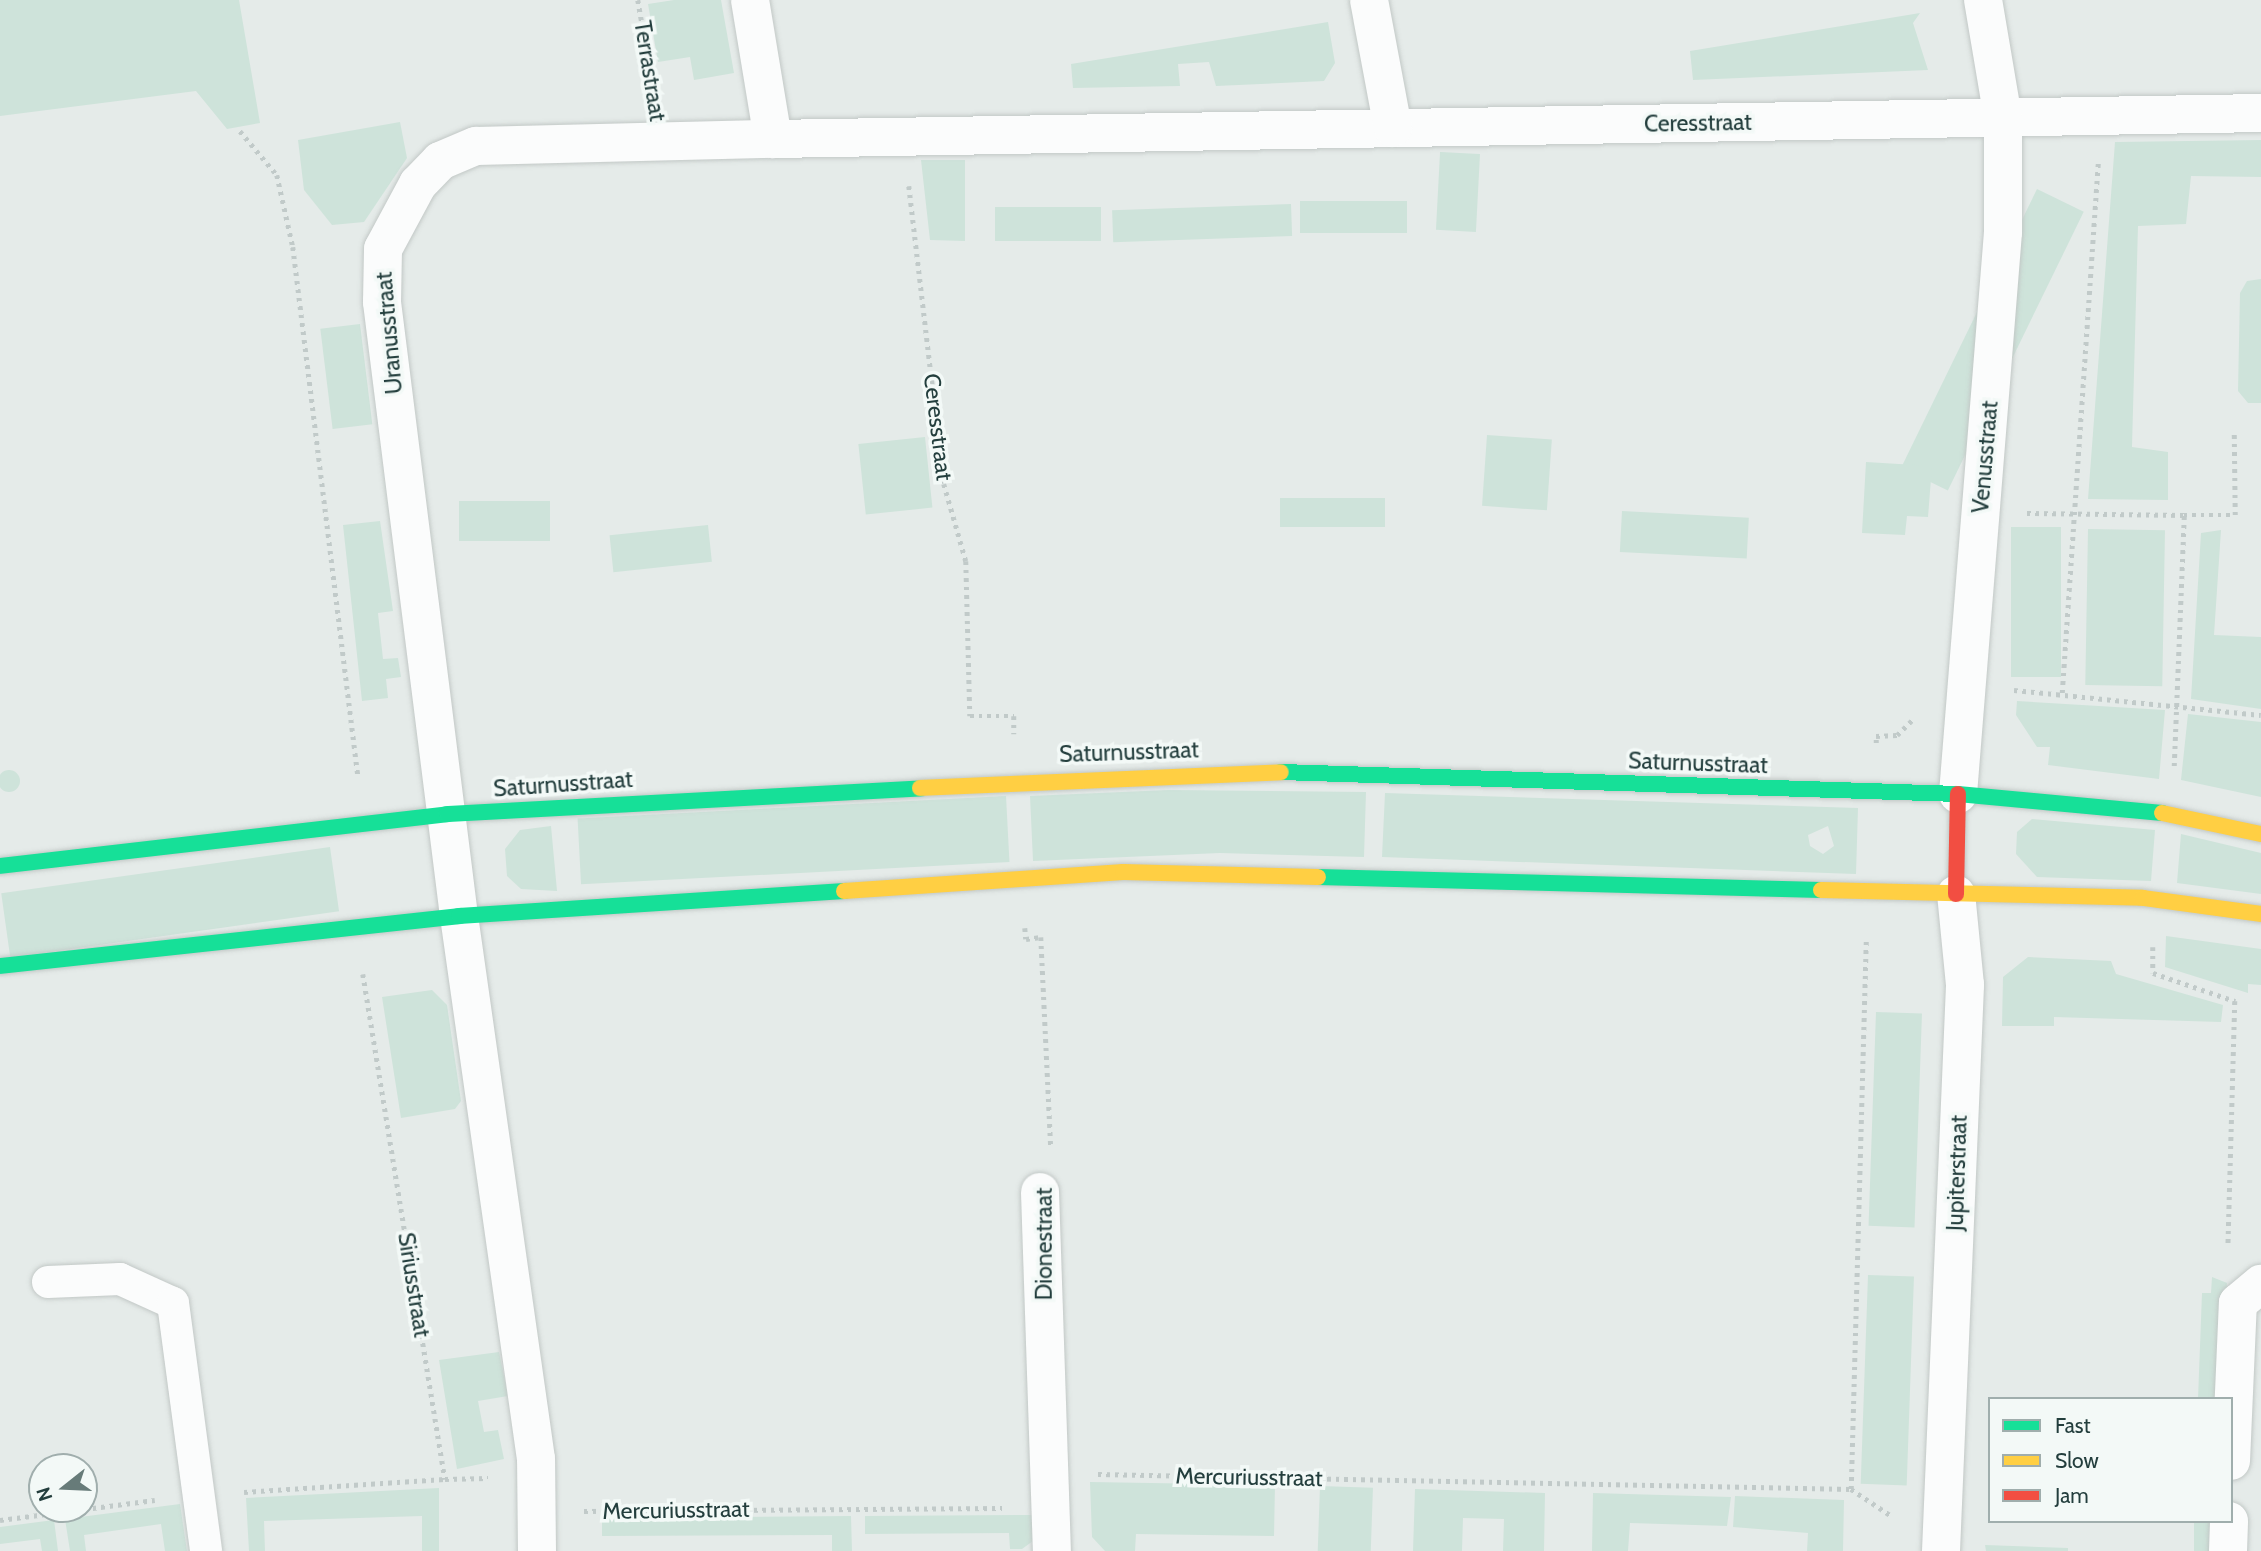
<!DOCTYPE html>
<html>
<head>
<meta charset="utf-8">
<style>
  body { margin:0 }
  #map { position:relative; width:2261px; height:1551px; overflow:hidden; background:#e5ebe9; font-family:Cabin,sans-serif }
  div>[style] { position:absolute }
  .green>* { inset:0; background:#cee3da; transform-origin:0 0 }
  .round { border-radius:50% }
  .path>* { height:4.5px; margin-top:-2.25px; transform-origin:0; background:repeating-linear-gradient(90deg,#c1cac9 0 3.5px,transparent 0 8.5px) }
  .roads { filter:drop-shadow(0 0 2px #c2c8c6) drop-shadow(0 0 2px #c2c8c6) }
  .lane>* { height:32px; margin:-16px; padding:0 16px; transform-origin:16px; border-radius:16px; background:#fbfcfc }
  .street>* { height:38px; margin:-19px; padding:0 19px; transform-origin:19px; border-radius:19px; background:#fbfcfc }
  .fast>* { height:16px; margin:-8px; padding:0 8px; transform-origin:8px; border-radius:8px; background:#16e098 }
  .slow>* { height:16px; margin:-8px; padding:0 8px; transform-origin:8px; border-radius:8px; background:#ffcf43 }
  .jam>* { height:16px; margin:-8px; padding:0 8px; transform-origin:8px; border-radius:8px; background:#f24e42 }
  span { translate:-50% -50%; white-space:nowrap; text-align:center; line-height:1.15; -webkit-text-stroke:7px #f3f9f7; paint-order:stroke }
  .street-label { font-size:23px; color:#233e3d }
  .legend { position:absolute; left:1988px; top:1397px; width:245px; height:126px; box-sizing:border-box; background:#f3f9f7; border:2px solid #a0aead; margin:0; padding:9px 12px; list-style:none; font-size:21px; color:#233e3d }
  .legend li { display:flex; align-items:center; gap:14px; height:35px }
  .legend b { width:35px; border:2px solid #a0aead }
  .north { position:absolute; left:28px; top:1453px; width:70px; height:70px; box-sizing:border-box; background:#f3f9f7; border:2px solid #a0aead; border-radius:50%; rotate:252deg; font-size:19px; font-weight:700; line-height:28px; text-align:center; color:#233e3d }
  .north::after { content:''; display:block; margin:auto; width:24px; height:32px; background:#677b79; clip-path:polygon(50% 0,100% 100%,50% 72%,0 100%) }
</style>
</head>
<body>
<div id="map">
  <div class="green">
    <div style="clip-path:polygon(0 0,239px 0,260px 123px,227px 129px,196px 91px,0 116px)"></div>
    <div style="clip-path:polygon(674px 0,721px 0,734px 73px,694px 80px,690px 57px,658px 62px,648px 4px)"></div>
    <div style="clip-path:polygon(1920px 13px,1913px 23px,1928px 70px,1693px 80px,1690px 51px)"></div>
    <div style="clip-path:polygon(1328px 22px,1335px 63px,1324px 81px,1216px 86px,1209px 62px,1178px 64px,1180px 86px,1073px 88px,1071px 64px)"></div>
    <div style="clip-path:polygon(400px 122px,407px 158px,364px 222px,332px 225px,304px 190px,298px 140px)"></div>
    <div style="clip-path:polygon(2261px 140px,2261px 177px,2191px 176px,2186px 224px,2138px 226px,2132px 447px,2168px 452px,2168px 500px,2088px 499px,2115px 142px)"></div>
    <div style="left:1480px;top:154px;width:78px;height:40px;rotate:93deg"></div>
    <div style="clip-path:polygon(921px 160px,965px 160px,965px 241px,930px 240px)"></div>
    <div style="left:2037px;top:189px;width:52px;height:310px;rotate:26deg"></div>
    <div style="left:1407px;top:201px;width:32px;height:107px;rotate:90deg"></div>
    <div style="left:1291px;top:204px;width:32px;height:179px;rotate:88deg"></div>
    <div style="left:995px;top:207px;width:106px;height:34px"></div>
    <div style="clip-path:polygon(2261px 279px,2261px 403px,2248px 403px,2238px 391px,2240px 293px,2247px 281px)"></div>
    <div style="left:360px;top:324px;width:101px;height:40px;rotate:83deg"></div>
    <div style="left:1487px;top:435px;width:65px;height:71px;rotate:4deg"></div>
    <div style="left:925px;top:437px;width:71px;height:67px;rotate:84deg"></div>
    <div style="clip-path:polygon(1866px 462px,1932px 466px,1928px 517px,1907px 516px,1905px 535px,1862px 533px)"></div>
    <div style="left:1280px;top:498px;width:105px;height:29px"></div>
    <div style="left:550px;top:501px;width:40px;height:91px;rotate:90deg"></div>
    <div style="left:1622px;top:511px;width:127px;height:41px;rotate:3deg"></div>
    <div style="clip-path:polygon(380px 521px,393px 611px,378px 613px,383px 659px,398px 658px,401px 677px,386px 679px,388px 698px,362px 701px,343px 525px)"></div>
    <div style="left:708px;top:525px;width:37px;height:99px;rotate:84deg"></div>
    <div style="left:2011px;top:527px;width:50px;height:150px"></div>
    <div style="left:2088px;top:529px;width:77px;height:156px;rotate:1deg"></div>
    <div style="clip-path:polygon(2221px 530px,2214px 635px,2261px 637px,2261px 709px,2191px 699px,2201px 533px)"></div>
    <div style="clip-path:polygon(2017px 701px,2165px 710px,2159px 779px,2048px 765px,2050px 747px,2037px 747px,2016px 715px)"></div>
    <div style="clip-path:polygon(2188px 714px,2261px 722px,2261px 797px,2181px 780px)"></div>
    <div class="round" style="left:-2px;top:770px;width:22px;height:22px"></div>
    <div style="clip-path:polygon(1168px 790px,1366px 792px,1364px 857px,1220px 853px,1033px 861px,1030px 796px)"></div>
    <div style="clip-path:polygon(evenodd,1385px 793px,1858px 808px,1856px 874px,1382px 857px,1385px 793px,1828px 826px,1834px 846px,1823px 854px,1810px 846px,1808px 835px,1828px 826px)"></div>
    <div style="left:1006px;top:796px;width:66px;height:429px;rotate:87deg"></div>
    <div style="clip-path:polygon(2032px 819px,2155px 830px,2151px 881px,2037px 877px,2016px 854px,2017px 832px)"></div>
    <div style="clip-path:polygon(551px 826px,557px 891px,521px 889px,507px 876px,505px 849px,520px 830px)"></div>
    <div style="clip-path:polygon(2181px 834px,2261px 853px,2261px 894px,2177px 883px)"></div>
    <div style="left:330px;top:847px;width:65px;height:332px;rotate:82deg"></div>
    <div style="clip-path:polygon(2166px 936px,2261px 949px,2261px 985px,2248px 984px,2248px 993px,2165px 967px)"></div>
    <div style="clip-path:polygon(2028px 957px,2111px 961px,2116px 974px,2223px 1005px,2221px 1022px,2054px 1017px,2054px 1026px,2002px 1026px,2003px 977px)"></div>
    <div style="clip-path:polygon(432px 990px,447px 1005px,461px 1101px,455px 1109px,401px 1118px,382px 997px)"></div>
    <div style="left:1876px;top:1012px;width:46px;height:214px;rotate:2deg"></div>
    <div style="left:1868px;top:1275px;width:46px;height:209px;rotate:2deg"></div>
    <div style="clip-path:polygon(2212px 1277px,2227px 1283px,2219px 1399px,2198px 1399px,2202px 1293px,2211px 1293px)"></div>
    <div style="clip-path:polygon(499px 1352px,508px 1396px,478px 1401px,484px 1432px,498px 1430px,504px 1459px,457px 1469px,439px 1360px)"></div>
    <div style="clip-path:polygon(1090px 1482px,1275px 1485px,1274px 1536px,1136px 1534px,1135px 1551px,1105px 1551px,1092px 1537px)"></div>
    <div style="left:1320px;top:1486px;width:53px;height:65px;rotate:2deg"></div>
    <div style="clip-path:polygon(439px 1488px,439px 1551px,422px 1551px,422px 1516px,264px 1521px,265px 1551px,249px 1551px,246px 1498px)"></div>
    <div style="clip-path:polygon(1415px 1489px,1545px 1493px,1544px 1551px,1503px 1551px,1504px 1519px,1463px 1518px,1462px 1551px,1413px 1551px)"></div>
    <div style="clip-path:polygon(1593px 1493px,1731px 1497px,1727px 1526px,1630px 1523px,1628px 1551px,1592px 1551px)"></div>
    <div style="clip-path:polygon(1735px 1496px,1844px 1500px,1843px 1551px,1807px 1551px,1808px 1533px,1733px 1527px)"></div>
    <div style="clip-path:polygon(180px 1504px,187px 1551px,165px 1551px,161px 1524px,84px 1535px,86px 1551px,70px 1551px,65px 1519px)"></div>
    <div style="clip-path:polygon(1034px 1515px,1033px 1541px,1022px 1549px,1010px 1549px,1009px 1533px,865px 1534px,865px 1516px)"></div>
    <div style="clip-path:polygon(851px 1516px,852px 1551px,832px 1551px,832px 1535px,602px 1536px,602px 1518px)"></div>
    <div style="clip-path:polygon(54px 1520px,58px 1551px,42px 1551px,40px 1539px,0 1544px,0 1527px)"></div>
    <div style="left:2194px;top:1521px;width:21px;height:30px"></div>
    <div style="clip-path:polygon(1985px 1545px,2068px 1548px,2068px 1551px,1986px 1551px)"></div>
  </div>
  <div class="path">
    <div style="left:638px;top:0;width:93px;rotate:80.1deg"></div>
    <div style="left:240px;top:131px;width:57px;rotate:49.9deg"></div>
    <div style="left:277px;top:175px;width:74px;rotate:77.5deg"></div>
    <div style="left:293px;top:247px;width:533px;rotate:82.99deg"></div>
    <div style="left:909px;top:186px;width:300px;rotate:83.3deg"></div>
    <div style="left:944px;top:484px;width:80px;rotate:74.1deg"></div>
    <div style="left:966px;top:561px;width:155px;rotate:88.5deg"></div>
    <div style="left:970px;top:716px;width:44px"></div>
    <div style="left:1014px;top:716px;width:18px;rotate:90deg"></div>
    <div style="left:2027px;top:513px;width:157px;rotate:0.7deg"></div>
    <div style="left:2014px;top:690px;width:248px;rotate:5.8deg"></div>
    <div style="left:2062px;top:693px;width:531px;rotate:-86.11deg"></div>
    <div style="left:1876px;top:743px;width:7px;rotate:-90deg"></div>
    <div style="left:1876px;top:736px;width:21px;rotate:-3deg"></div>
    <div style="left:1897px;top:735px;width:23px;rotate:-45deg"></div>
    <div style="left:2174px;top:766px;width:251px;rotate:-87.7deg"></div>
    <div style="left:2184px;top:515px;width:51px"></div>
    <div style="left:2235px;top:515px;width:83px;rotate:-90.7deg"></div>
    <div style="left:1025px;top:928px;width:11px;rotate:85deg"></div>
    <div style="left:1026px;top:939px;width:15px;rotate:-8deg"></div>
    <div style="left:1041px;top:937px;width:210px;rotate:87.3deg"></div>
    <div style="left:2153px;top:947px;width:26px;rotate:90deg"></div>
    <div style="left:2153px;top:973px;width:87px;rotate:18.9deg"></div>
    <div style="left:2235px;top:1001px;width:245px;rotate:91.6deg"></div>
    <div style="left:363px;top:974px;width:512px;rotate:80.78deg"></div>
    <div style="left:445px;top:1479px;width:43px;rotate:-1.3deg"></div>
    <div style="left:1098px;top:1474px;width:753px;rotate:1.14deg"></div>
    <div style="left:1851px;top:1489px;width:50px;rotate:33.7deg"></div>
    <div style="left:1851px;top:1489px;width:548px;rotate:-88.43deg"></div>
    <div style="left:244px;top:1492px;width:201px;rotate:-3.7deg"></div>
    <div style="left:584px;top:1511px;width:418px;rotate:-0.4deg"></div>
    <div style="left:0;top:1520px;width:156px;rotate:-7.4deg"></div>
  </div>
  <div class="roads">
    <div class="lane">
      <div style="left:48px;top:1282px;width:72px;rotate:-2.4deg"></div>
      <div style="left:120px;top:1279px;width:58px;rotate:24.4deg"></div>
      <div style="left:173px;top:1303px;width:250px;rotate:82.4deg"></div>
    </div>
    <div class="street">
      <div style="left:750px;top:0;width:141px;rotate:80.6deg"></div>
      <div style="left:773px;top:139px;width:1488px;rotate:-1deg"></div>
      <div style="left:1369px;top:0;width:130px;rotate:79.4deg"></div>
      <div style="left:1958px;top:794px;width:564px;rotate:-85.42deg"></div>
      <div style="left:2003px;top:232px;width:114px;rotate:-90deg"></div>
      <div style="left:2003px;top:118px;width:120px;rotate:-99.6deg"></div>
      <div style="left:1040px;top:1192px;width:359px;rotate:88.1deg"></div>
      <div style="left:2231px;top:1461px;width:158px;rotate:-87.5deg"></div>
      <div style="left:2238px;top:1303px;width:30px;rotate:-40deg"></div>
      <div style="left:537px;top:1551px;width:92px;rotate:-90.6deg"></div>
      <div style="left:536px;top:1459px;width:548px;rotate:-98.07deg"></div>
      <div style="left:459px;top:916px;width:619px;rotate:-97.15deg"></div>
      <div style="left:382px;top:302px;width:53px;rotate:-88.9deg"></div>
      <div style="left:383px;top:249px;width:74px;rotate:-61.7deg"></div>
      <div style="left:418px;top:184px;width:32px;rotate:-46deg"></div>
      <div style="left:440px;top:161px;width:39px;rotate:-23deg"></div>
      <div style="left:476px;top:146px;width:297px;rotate:-1.4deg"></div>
      <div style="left:1941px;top:1551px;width:567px;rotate:-87.57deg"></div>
      <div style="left:1965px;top:985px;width:91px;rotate:-95.6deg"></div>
      <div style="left:2228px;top:1551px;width:30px;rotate:-88deg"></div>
    </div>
    <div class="fast">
      <div style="left:1281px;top:772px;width:677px;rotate:1.86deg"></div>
      <div style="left:1958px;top:794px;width:205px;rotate:5.3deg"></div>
      <div style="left:0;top:866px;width:450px;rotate:-6.6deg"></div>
      <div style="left:447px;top:814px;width:474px;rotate:-3.1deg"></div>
      <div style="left:1318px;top:877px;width:503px;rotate:1.48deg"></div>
      <div style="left:0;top:966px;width:462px;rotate:-6.2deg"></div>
      <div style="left:459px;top:916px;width:386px;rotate:-3.7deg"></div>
    </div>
    <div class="slow">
      <div style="left:920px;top:788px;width:361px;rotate:-2.5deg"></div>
      <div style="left:2162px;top:813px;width:101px;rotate:12deg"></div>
      <div style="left:1821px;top:890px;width:322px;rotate:1.4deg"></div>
      <div style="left:2143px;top:898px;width:119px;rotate:7.7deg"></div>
      <div style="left:844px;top:891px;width:280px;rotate:-3.9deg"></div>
      <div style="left:1123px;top:872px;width:195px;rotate:1.5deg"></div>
    </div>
    <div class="jam">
      <div style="left:1956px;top:894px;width:100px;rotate:-88.9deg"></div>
    </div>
  </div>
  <div class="street-label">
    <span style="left:650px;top:71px;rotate:81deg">Terrastraat</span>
    <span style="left:1698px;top:123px;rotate:-1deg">Ceresstraat</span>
    <span style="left:389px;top:333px;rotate:-95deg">Uranusstraat</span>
    <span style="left:938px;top:427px;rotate:83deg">Ceresstraat</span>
    <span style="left:1985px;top:457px;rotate:-85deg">Venusstraat</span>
    <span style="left:1129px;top:752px;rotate:-2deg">Saturnusstraat</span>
    <span style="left:1698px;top:763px;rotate:2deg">Saturnusstraat</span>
    <span style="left:563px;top:784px;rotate:-4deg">Saturnusstraat</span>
    <span style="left:1957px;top:1173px;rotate:-88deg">Jupiterstraat</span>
    <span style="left:1044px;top:1244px;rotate:-90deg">Dionestraat</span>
    <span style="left:414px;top:1285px;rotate:81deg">Siriusstraat</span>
    <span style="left:1249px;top:1477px;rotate:1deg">Mercuriusstraat</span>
    <span style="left:676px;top:1510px;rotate:-1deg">Mercuriusstraat</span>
  </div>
  <ul class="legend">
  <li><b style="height:9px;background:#16e098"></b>Fast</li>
  <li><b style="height:9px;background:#ffcf43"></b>Slow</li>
  <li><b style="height:9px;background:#f24e42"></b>Jam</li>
  </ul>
  <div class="north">N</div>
</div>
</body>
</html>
